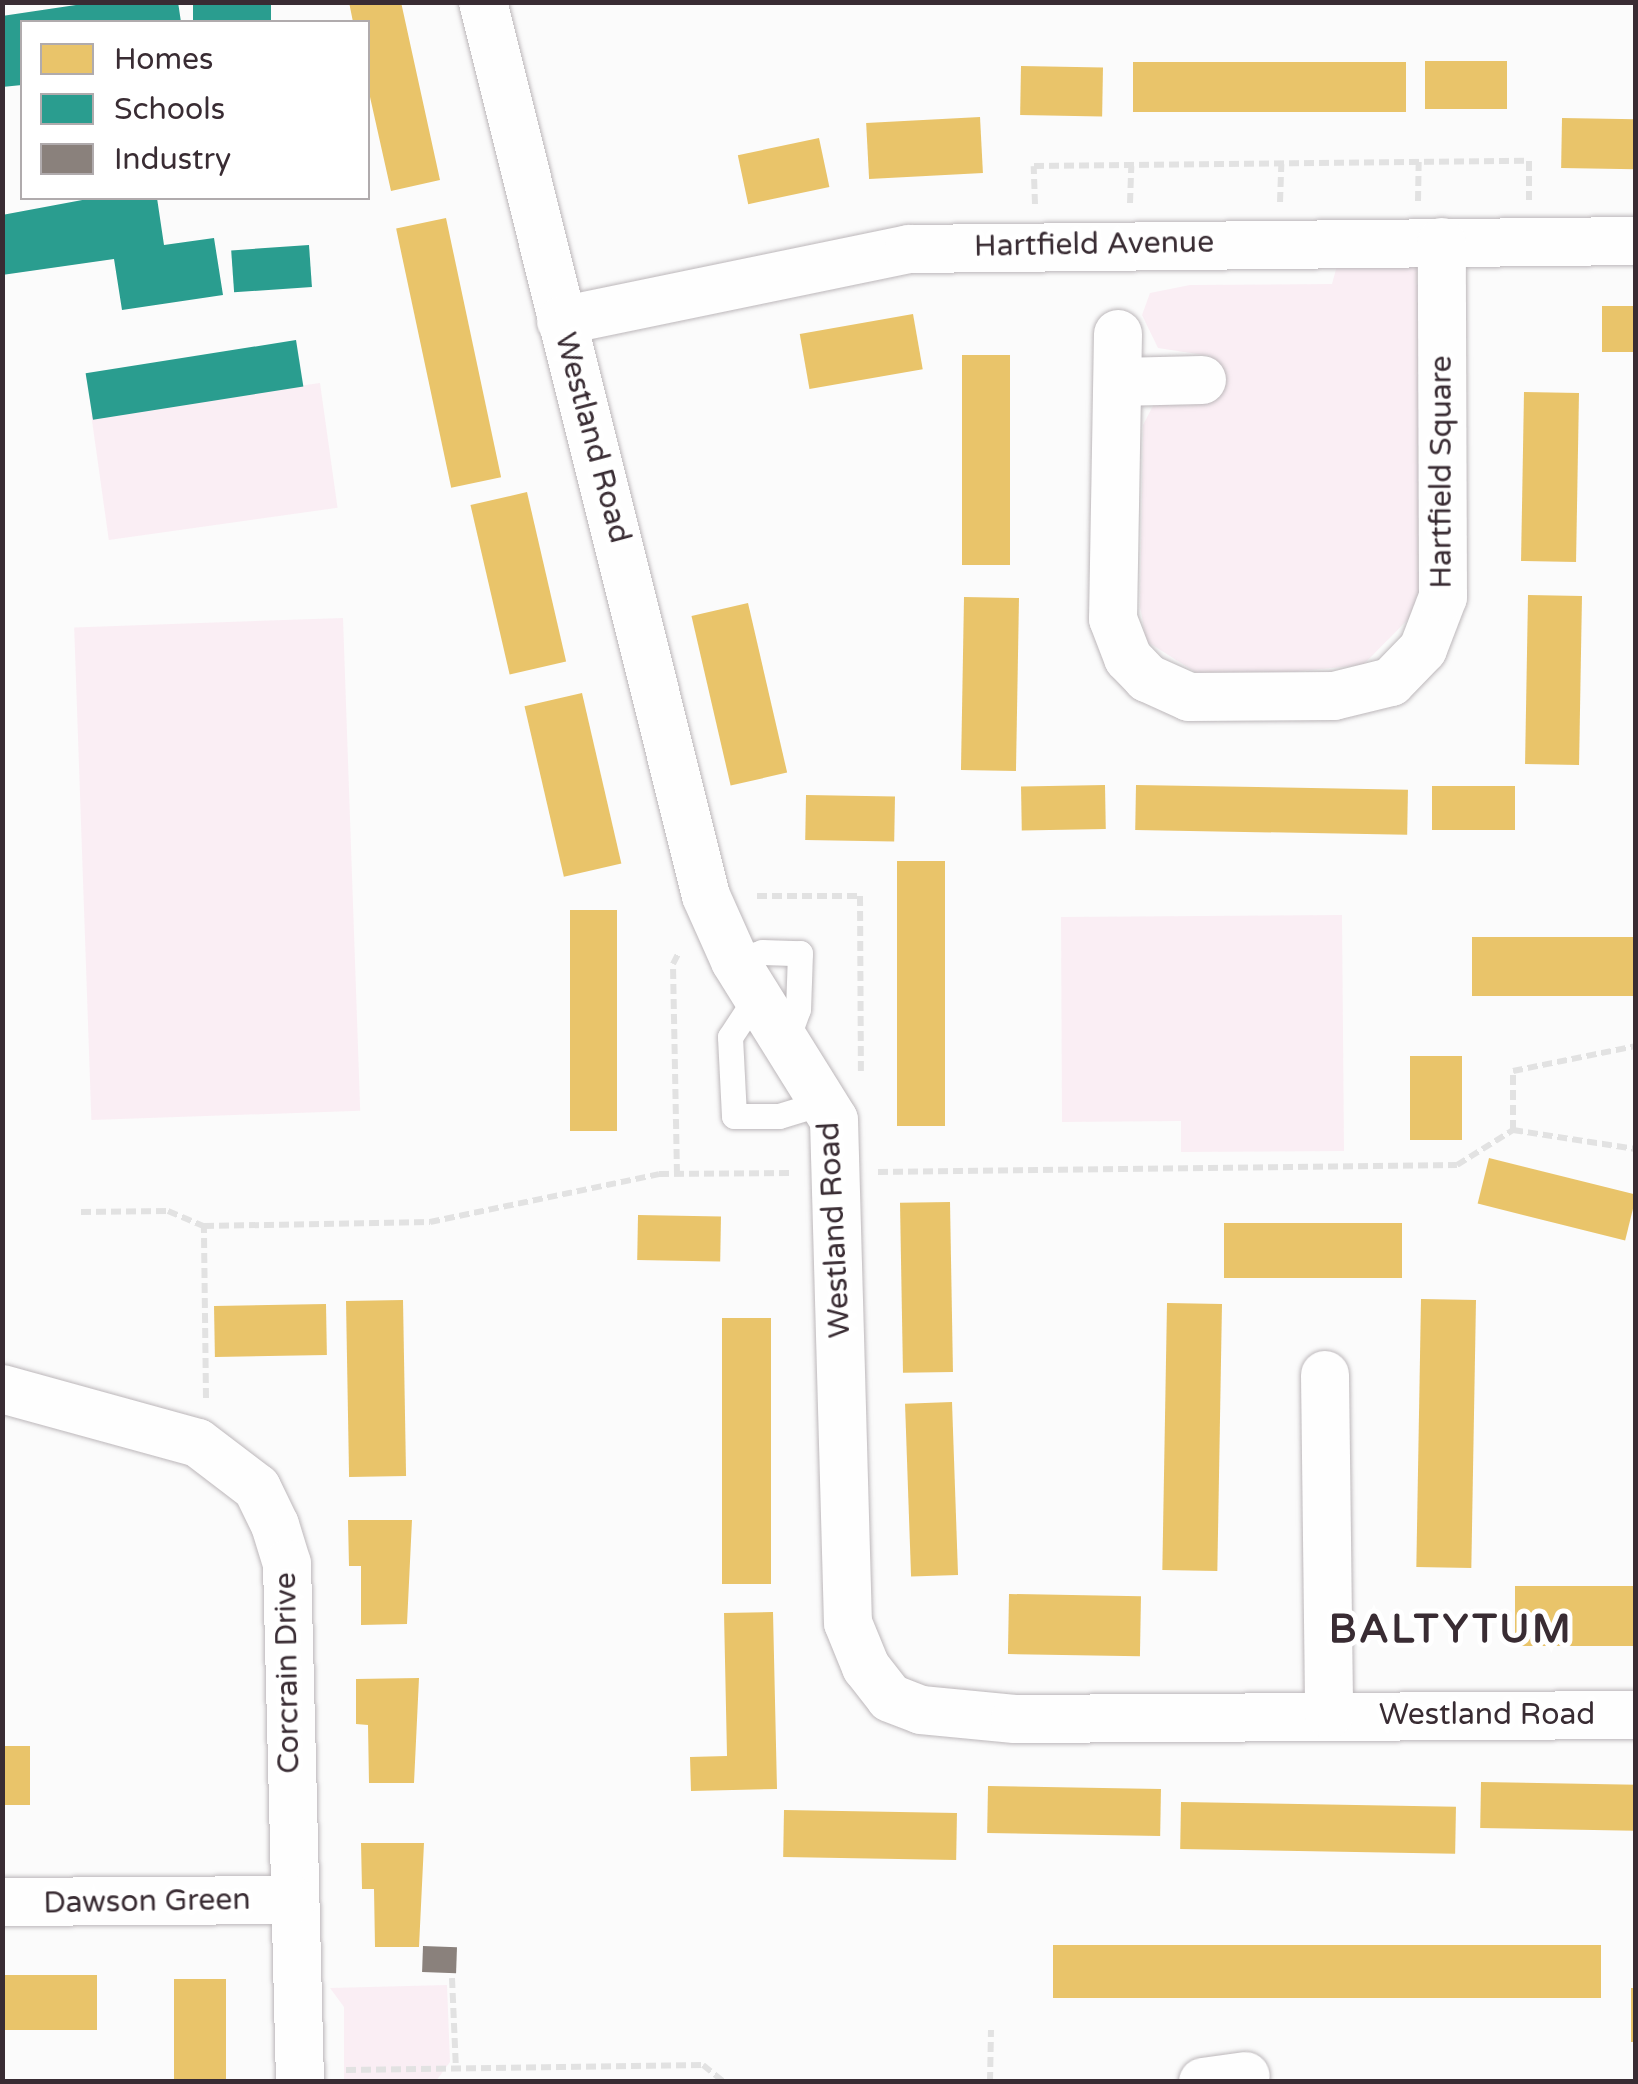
<!DOCTYPE html>
<style>
body{margin:0}
#map{position:relative;width:1638px;height:2084px;overflow:hidden;background:#fbfbfb;font-family:"Varela Round",sans-serif}
div>[style]{position:absolute}
[style*='--x']{left:calc(var(--x)*1px);top:calc(var(--y)*1px);width:calc(var(--w)*1px);rotate:calc(var(--a)*1deg)}
.green>*{inset:0;background:#faeef4;transform-origin:0 0}
.homes>*{inset:0;background:#e9c46a;transform-origin:0 0}
.schools>*{inset:0;background:#2a9d8f;transform-origin:0 0}
.industry>*{inset:0;background:#8a817c;transform-origin:0 0}
.path>*{height:6px;margin-top:-3px;transform-origin:0;background:repeating-linear-gradient(90deg,#e2e2e2 0 10px,transparent 0 15px)}
.roads{filter:drop-shadow(0 0 2px #bcb7ba) drop-shadow(0 0 2px #bcb7ba)}
.lane>*{height:25px;margin:-12.5px;padding:0 12.5px;transform-origin:12.5px;border-radius:12.5px;background:#fefefe}
.street>*{height:48px;margin:-24px;padding:0 24px;transform-origin:24px;border-radius:24px;background:#fefefe}
span{translate:-50% -50%;white-space:nowrap;text-align:center;line-height:1.15;-webkit-text-stroke:10px #fff;paint-order:stroke}
.street-label{font-size:30px;color:#392c33}
.district-label{font-size:40px;color:#392c33;font-weight:700;letter-spacing:2.5px}
.frame{position:absolute;inset:0;border:5px solid #392c33;pointer-events:none}
.legend{position:absolute;left:20px;top:20px;width:350px;height:180px;box-sizing:border-box;background:#fff;border:2px solid #b0abad;margin:0;padding:12px 18px;list-style:none;font-size:30px;color:#392c33}
.legend li{display:flex;align-items:center;gap:20px;height:50px}
.legend b{width:50px;border:2px solid #b0abad}
</style>
<div id="map">
<div class="green">
<i style="clip-path:polygon(1342px 247px,1385px 247px,1435px 276px,1434px 593px,1363px 665px,1208px 680px,1146px 641px,1140px 606px,1143px 425px,1155px 402px,1206px 398px,1210px 356px,1158px 348px,1142px 315px,1150px 293px,1190px 285px,1332px 284px)"></i>
<i style="left:320px;top:383px;width:126px;height:231px;rotate:82deg"></i>
<i style="left:343px;top:618px;width:493px;height:269px;rotate:88deg"></i>
<i style="clip-path:polygon(1342px 915px,1344px 1151px,1181px 1152px,1181px 1121px,1062px 1122px,1061px 917px)"></i>
<i style="clip-path:polygon(447px 1985px,450px 2062px,436px 2081px,344px 2081px,344px 2007px,330px 1988px)"></i>
</div>
<div class="homes">
<i style="clip-path:polygon(349px 2px,401px 2px,440px 180px,391px 191px,368px 88px,368px 22px,353px 22px)"></i>
<i style="left:1425px;top:61px;width:82px;height:48px"></i>
<i style="left:1133px;top:62px;width:273px;height:50px"></i>
<i style="left:1021px;top:66px;width:82px;height:49px;rotate:1deg"></i>
<i style="left:980px;top:117px;width:56px;height:114px;rotate:87deg"></i>
<i style="left:1562px;top:118px;width:74px;height:50px;rotate:1deg"></i>
<i style="left:819px;top:138px;width:50px;height:83px;rotate:78deg"></i>
<i style="left:446px;top:218px;width:265px;height:51px;rotate:78deg"></i>
<i style="left:1602px;top:306px;width:34px;height:46px"></i>
<i style="left:913px;top:314px;width:56px;height:115px;rotate:80deg"></i>
<i style="left:962px;top:355px;width:48px;height:210px"></i>
<i style="left:1524px;top:392px;width:55px;height:169px;rotate:1deg"></i>
<i style="left:527px;top:492px;width:174px;height:58px;rotate:77deg"></i>
<i style="left:1528px;top:595px;width:54px;height:169px;rotate:1deg"></i>
<i style="left:964px;top:597px;width:55px;height:173px;rotate:1deg"></i>
<i style="left:748px;top:603px;width:174px;height:58px;rotate:77deg"></i>
<i style="left:582px;top:693px;width:175px;height:59px;rotate:77deg"></i>
<i style="left:1105px;top:785px;width:44px;height:84px;rotate:89deg"></i>
<i style="left:1136px;top:785px;width:272px;height:45px;rotate:1deg"></i>
<i style="left:1432px;top:786px;width:83px;height:44px"></i>
<i style="left:806px;top:795px;width:89px;height:45px;rotate:1deg"></i>
<i style="left:897px;top:861px;width:48px;height:265px"></i>
<i style="left:570px;top:910px;width:47px;height:221px"></i>
<i style="left:1636px;top:937px;width:59px;height:164px;rotate:90deg"></i>
<i style="left:1410px;top:1056px;width:52px;height:84px"></i>
<i style="left:1489px;top:1158px;width:152px;height:47px;rotate:14deg"></i>
<i style="left:950px;top:1202px;width:170px;height:50px;rotate:89deg"></i>
<i style="left:638px;top:1215px;width:83px;height:45px;rotate:1deg"></i>
<i style="left:1224px;top:1223px;width:178px;height:55px"></i>
<i style="left:1421px;top:1299px;width:55px;height:268px;rotate:1deg"></i>
<i style="left:403px;top:1300px;width:176px;height:57px;rotate:89deg"></i>
<i style="left:1167px;top:1303px;width:55px;height:267px;rotate:1deg"></i>
<i style="left:326px;top:1304px;width:51px;height:112px;rotate:89deg"></i>
<i style="left:722px;top:1318px;width:49px;height:266px"></i>
<i style="left:952px;top:1402px;width:173px;height:47px;rotate:88deg"></i>
<i style="clip-path:polygon(348px 1520px,412px 1520px,407px 1624px,361px 1625px,361px 1566px,349px 1566px)"></i>
<i style="left:1515px;top:1586px;width:121px;height:60px"></i>
<i style="left:1009px;top:1594px;width:132px;height:60px;rotate:1deg"></i>
<i style="clip-path:polygon(773px 1612px,777px 1789px,691px 1791px,690px 1757px,727px 1756px,724px 1613px)"></i>
<i style="clip-path:polygon(419px 1678px,414px 1783px,369px 1783px,368px 1725px,356px 1724px,356px 1679px)"></i>
<i style="left:2px;top:1746px;width:28px;height:59px"></i>
<i style="left:1481px;top:1782px;width:155px;height:46px;rotate:1deg"></i>
<i style="left:988px;top:1786px;width:173px;height:47px;rotate:1deg"></i>
<i style="left:1181px;top:1802px;width:275px;height:47px;rotate:1deg"></i>
<i style="left:784px;top:1810px;width:173px;height:47px;rotate:1deg"></i>
<i style="clip-path:polygon(361px 1843px,424px 1843px,419px 1947px,375px 1947px,374px 1889px,362px 1889px)"></i>
<i style="left:1053px;top:1945px;width:548px;height:53px"></i>
<i style="left:2px;top:1975px;width:95px;height:55px"></i>
<i style="left:174px;top:1979px;width:52px;height:103px"></i>
<i style="left:1631px;top:1988px;width:5px;height:54px"></i>
</div>
<div class="schools">
<i style="clip-path:polygon(96px 2px,178px 2px,181px 22px,22px 22px,22px 85px,2px 87px,2px 16px)"></i>
<i style="left:193px;top:2px;width:78px;height:20px"></i>
<i style="clip-path:polygon(93px 198px,157px 198px,164px 245px,214px 238px,223px 295px,122px 310px,114px 259px,2px 275px,2px 215px)"></i>
<i style="left:309px;top:245px;width:42px;height:78px;rotate:86deg"></i>
<i style="left:296px;top:340px;width:47px;height:213px;rotate:81deg"></i>
</div>
<div class="industry">
<i style="left:423px;top:1946px;width:34px;height:26px;rotate:2deg"></i>
</div>
<div class="path">
<i style="--x:1418;--y:201;--w:39;--a:-89"></i>
<i style="--x:1280;--y:202;--w:38;--a:-88"></i>
<i style="--x:1130;--y:203;--w:37;--a:-88"></i>
<i style="--x:1035;--y:204;--w:38;--a:-92"></i>
<i style="--x:1034;--y:166;--w:495;--a:-0.6"></i>
<i style="--x:1529;--y:161;--w:39;--a:90"></i>
<i style="--x:757;--y:896;--w:103;--a:0"></i>
<i style="--x:860;--y:896;--w:180;--a:89.7"></i>
<i style="--x:1513;--y:1130;--w:59;--a:-90"></i>
<i style="--x:1513;--y:1071;--w:126;--a:-11.5"></i>
<i style="--x:878;--y:1172;--w:579;--a:-0.69"></i>
<i style="--x:1457;--y:1165;--w:66;--a:-32"></i>
<i style="--x:1513;--y:1130;--w:124;--a:8.8"></i>
<i style="--x:677;--y:1174;--w:210;--a:-91.1"></i>
<i style="--x:673;--y:964;--w:13;--a:-63"></i>
<i style="--x:81;--y:1212;--w:87;--a:-0.7"></i>
<i style="--x:168;--y:1211;--w:39;--a:23"></i>
<i style="--x:206;--y:1398;--w:172;--a:-90.7"></i>
<i style="--x:204;--y:1226;--w:226;--a:-1"></i>
<i style="--x:430;--y:1222;--w:234;--a:-11.8"></i>
<i style="--x:659;--y:1174;--w:131;--a:-0.4"></i>
<i style="--x:452;--y:1978;--w:91;--a:87.5"></i>
<i style="--x:346;--y:2070;--w:357;--a:-0.8"></i>
<i style="--x:703;--y:2065;--w:27;--a:39"></i>
<i style="--x:990;--y:2082;--w:52;--a:-88.9"></i>
</div>
<div class="roads">
<div class="lane">
<i style="--x:735;--y:961;--w:28;--a:-18"></i>
<i style="--x:762;--y:952;--w:38;--a:2"></i>
<i style="--x:800;--y:953;--w:56;--a:92"></i>
<i style="--x:798;--y:1009;--w:32;--a:110"></i>
<i style="--x:757;--y:996;--w:49;--a:123.4"></i>
<i style="--x:730;--y:1037;--w:79;--a:87.1"></i>
<i style="--x:734;--y:1116;--w:45;--a:0"></i>
<i style="--x:779;--y:1116;--w:48;--a:-16.9"></i>
</div>
<div class="street">
<i style="--x:483;--y:2;--w:921;--a:75.99"></i>
<i style="--x:706;--y:896;--w:71;--a:66"></i>
<i style="--x:735;--y:961;--w:187;--a:58.1"></i>
<i style="--x:834;--y:1120;--w:503;--a:88.41"></i>
<i style="--x:848;--y:1623;--w:48;--a:67.8"></i>
<i style="--x:866;--y:1667;--w:39;--a:52"></i>
<i style="--x:890;--y:1698;--w:33;--a:21"></i>
<i style="--x:921;--y:1710;--w:94;--a:5.5"></i>
<i style="--x:1015;--y:1719;--w:621;--a:-0.37"></i>
<i style="--x:561;--y:321;--w:355;--a:-11.7"></i>
<i style="--x:909;--y:249;--w:727;--a:-0.63"></i>
<i style="--x:1118;--y:334;--w:285;--a:91"></i>
<i style="--x:1113;--y:619;--w:42;--a:69"></i>
<i style="--x:1128;--y:658;--w:28;--a:46"></i>
<i style="--x:1147;--y:678;--w:46;--a:24.3"></i>
<i style="--x:1189;--y:697;--w:145;--a:-0.4"></i>
<i style="--x:1334;--y:696;--w:59;--a:-13.8"></i>
<i style="--x:1391;--y:682;--w:46;--a:-45.9"></i>
<i style="--x:1423;--y:649;--w:56;--a:-69"></i>
<i style="--x:1443;--y:597;--w:355;--a:-90.2"></i>
<i style="--x:1118;--y:382;--w:84;--a:-1.4"></i>
<i style="--x:1325;--y:1375;--w:339;--a:89.3"></i>
<i style="--x:2;--y:1389;--w:203;--a:15.4"></i>
<i style="--x:198;--y:1443;--w:74;--a:37.3"></i>
<i style="--x:257;--y:1488;--w:41;--a:64.1"></i>
<i style="--x:275;--y:1525;--w:41;--a:72.9"></i>
<i style="--x:287;--y:1564;--w:518;--a:88.56"></i>
<i style="--x:2;--y:1902;--w:290;--a:-0.4"></i>
<i style="--x:1203;--y:2082;--w:43;--a:-7.9"></i>
</div>
</div>
<div class="street-label">
<span style="left:1094px;top:245px;rotate:-1deg">Hartfield Avenue</span>
<span style="left:592px;top:438px;rotate:75deg">Westland Road</span>
<span style="left:1442px;top:472px;rotate:-90deg">Hartfield Square</span>
<span style="left:835px;top:1230px;rotate:-93deg">Westland Road</span>
<span style="left:288px;top:1673px;rotate:-91deg">Corcrain Drive</span>
<span style="left:1487px;top:1715px">Westland Road</span>
<span style="left:147px;top:1902px;rotate:-1deg">Dawson Green</span>
</div>
<div class="district-label">
<span style="left:1451px;top:1629px">BALTYTUM</span>
</div>
<div class="frame"></div>
<ul class="legend">
<li><b style="height:28px;background:#e9c46a"></b>Homes</li>
<li><b style="height:28px;background:#2a9d8f"></b>Schools</li>
<li><b style="height:28px;background:#8a817c"></b>Industry</li>
</ul>
</div>
